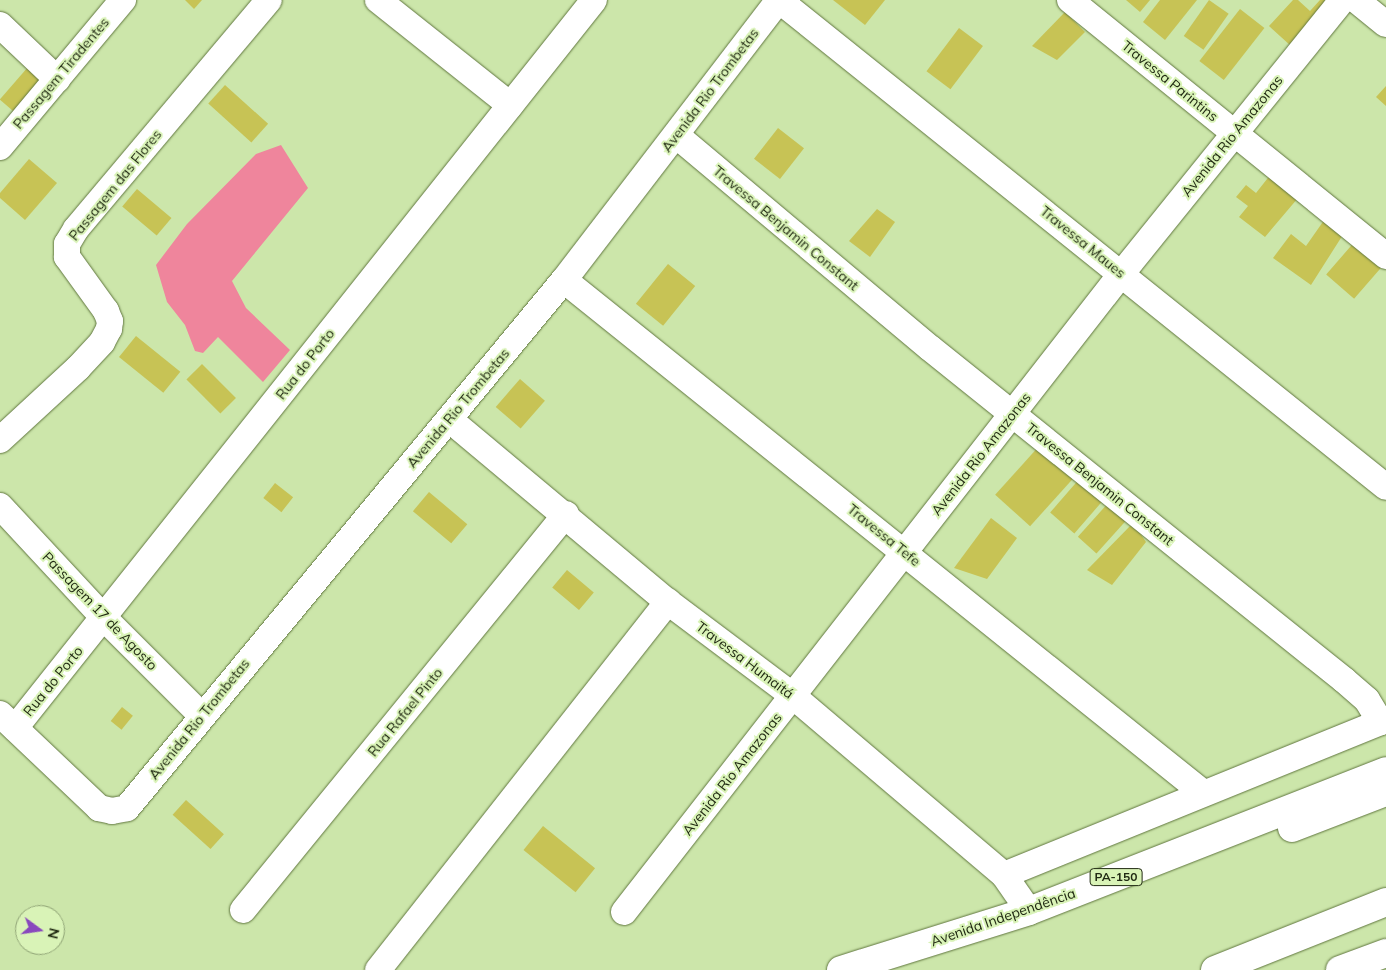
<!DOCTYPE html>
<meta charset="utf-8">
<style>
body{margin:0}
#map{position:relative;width:1386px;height:970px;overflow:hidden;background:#cce6aa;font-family:Mulish,sans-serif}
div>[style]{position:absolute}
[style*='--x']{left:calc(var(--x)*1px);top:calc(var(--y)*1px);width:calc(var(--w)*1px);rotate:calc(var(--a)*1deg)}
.green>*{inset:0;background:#ef859c}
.building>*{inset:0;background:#c7c355;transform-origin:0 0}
.roads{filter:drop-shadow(0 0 1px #60763f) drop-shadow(0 0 1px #60763f)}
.minor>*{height:26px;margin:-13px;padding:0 13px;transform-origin:13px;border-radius:13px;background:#fff}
.tertiary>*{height:28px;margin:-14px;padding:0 14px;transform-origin:14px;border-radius:14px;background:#fff}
.primary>*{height:28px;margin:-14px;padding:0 14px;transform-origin:14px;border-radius:14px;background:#fff}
span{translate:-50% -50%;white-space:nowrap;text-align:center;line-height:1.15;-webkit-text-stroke:4px #d9f3b7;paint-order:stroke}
.shield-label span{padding:1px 4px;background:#d9f3b7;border:1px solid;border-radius:4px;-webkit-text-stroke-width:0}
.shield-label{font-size:12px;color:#212a13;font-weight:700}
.street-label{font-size:14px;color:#212a13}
.north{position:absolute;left:15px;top:905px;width:50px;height:50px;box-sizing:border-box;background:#d9f3b7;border:1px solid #8fa375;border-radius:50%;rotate:104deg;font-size:14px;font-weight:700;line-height:20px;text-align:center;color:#212a13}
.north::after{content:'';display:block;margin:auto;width:18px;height:22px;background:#8948bd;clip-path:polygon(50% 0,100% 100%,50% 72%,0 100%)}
</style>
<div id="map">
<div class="green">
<i style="clip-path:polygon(281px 145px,308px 188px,232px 281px,246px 308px,290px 350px,263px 382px,218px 337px,203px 353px,195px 351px,185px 325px,167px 302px,156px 265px,187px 224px,256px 154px)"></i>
</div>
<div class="building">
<i style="clip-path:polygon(185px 0,202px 0,194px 9px)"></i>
<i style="clip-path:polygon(833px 0,885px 0,865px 25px)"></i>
<i style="clip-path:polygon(1126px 0,1150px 0,1140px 12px)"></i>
<i style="clip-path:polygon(1160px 0,1197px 0,1165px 40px,1143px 22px)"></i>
<i style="left:1209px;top:0;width:24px;height:44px;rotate:35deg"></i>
<i style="clip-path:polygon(1293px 0,1298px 0,1310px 11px,1320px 0,1332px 0,1291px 46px,1269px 26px)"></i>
<i style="left:1240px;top:9px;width:31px;height:66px;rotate:38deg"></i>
<i style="clip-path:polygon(1065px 12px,1085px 32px,1057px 60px,1032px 46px)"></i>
<i style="left:959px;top:28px;width:30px;height:54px;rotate:37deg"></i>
<i style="left:28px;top:67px;width:18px;height:43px;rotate:41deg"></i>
<i style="left:225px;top:85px;width:58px;height:25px;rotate:42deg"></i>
<i style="clip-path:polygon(1386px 86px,1386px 106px,1376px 97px)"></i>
<i style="left:778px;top:128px;width:33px;height:39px;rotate:38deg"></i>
<i style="clip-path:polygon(29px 159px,57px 183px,25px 220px,0 198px,0 193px)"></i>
<i style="clip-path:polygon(1271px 174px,1298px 198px,1265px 237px,1239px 217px,1248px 206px,1236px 197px,1246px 185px,1256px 193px)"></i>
<i style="left:137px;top:189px;width:45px;height:23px;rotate:40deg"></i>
<i style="clip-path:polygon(877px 209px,895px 222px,870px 257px,849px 241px)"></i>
<i style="clip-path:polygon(1327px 216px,1346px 230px,1311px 285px,1273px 258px,1291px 234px,1306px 246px)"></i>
<i style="left:1357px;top:239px;width:37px;height:47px;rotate:41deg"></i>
<i style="left:668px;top:264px;width:35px;height:51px;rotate:39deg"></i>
<i style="left:136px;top:336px;width:57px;height:27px;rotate:39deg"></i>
<i style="left:202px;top:364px;width:48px;height:22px;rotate:45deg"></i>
<i style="left:520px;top:379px;width:33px;height:37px;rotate:41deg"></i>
<i style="left:1040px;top:445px;width:47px;height:67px;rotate:42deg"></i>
<i style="left:1081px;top:477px;width:32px;height:47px;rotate:41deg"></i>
<i style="left:275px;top:483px;width:23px;height:19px;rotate:38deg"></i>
<i style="left:429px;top:492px;width:50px;height:25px;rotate:40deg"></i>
<i style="left:1110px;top:501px;width:25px;height:48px;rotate:42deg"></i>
<i style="clip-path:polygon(991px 518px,1017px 538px,987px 579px,954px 568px)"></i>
<i style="clip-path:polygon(1133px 523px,1146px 542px,1112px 585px,1087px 570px)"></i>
<i style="left:567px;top:570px;width:35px;height:23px;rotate:40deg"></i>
<i style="left:122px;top:707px;width:14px;height:18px;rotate:39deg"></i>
<i style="left:186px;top:800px;width:51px;height:20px;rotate:42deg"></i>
<i style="left:543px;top:826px;width:67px;height:31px;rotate:39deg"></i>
</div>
<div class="roads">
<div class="minor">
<i style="--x:378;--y:0;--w:169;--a:38.5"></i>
<i style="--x:779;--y:0;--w:778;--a:38.74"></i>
<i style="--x:1070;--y:0;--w:407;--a:39"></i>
<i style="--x:1356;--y:0;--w:38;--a:39"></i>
<i style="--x:0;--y:25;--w:79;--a:43.5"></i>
<i style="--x:676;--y:135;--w:331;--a:40"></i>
<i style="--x:930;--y:348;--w:531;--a:38.73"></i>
<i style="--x:1344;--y:680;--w:30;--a:41"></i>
<i style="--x:1367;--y:700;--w:26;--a:59"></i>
<i style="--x:0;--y:147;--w:192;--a:-50.1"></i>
<i style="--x:564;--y:280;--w:818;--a:38.75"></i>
<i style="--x:449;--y:419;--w:285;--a:39.9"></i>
<i style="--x:668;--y:602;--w:156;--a:36.9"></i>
<i style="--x:793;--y:696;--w:277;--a:40.3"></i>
<i style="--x:1004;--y:875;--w:44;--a:55.2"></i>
<i style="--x:0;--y:440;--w:106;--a:-42.7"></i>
<i style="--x:78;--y:368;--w:35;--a:-47"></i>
<i style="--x:102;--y:342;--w:15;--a:-62"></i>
<i style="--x:109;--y:329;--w:8;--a:-83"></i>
<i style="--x:110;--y:321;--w:11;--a:-112"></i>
<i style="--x:106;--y:311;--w:67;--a:-125.8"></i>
<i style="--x:67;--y:257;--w:13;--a:-90"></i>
<i style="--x:67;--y:244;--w:17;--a:-59"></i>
<i style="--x:76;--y:229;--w:299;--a:-49.9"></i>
<i style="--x:0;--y:506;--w:153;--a:47.1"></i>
<i style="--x:104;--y:618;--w:137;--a:45"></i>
<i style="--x:0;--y:714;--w:137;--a:43.5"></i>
<i style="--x:99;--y:808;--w:13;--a:13"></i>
<i style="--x:112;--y:811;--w:15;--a:-11"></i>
<i style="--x:127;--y:808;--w:685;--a:-50.39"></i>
<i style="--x:564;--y:280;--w:353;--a:-52.5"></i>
<i style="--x:15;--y:728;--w:930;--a:-51.5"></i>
<i style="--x:1004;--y:875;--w:412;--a:-22.1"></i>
<i style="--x:243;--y:910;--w:511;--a:-50.8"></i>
<i style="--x:624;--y:912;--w:810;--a:-52.07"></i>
<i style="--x:1122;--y:273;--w:351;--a:-51.1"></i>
<i style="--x:378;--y:970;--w:469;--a:-51.8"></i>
</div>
<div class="tertiary">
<i style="--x:1340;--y:970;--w:49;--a:-20.3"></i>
</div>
<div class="primary">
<i style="--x:1292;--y:828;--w:101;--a:-21"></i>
<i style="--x:841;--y:970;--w:197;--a:-17.4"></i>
<i style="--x:1029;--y:911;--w:383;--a:-21.4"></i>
<i style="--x:1215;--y:970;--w:184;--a:-21.7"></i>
</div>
</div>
<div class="shield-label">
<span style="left:1116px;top:877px">PA-150</span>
</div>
<div class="street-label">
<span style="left:61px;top:73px;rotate:-50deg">Passagem Tiradentes</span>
<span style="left:1170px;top:81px;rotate:39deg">Travessa Parintins</span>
<span style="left:710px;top:90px;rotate:-53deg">Avenida Rio Trombetas</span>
<span style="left:1232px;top:136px;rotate:-51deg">Avenida Rio Amazonas</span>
<span style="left:115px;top:185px;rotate:-51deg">Passagem das Flores</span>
<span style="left:786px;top:228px;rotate:40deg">Travessa Benjamin Constant</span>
<span style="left:1083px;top:242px;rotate:39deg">Travessa Maues</span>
<span style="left:305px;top:364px;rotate:-52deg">Rua do Porto</span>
<span style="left:458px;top:408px;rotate:-50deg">Avenida Rio Trombetas</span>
<span style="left:981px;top:454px;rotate:-52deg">Avenida Rio Amazonas</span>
<span style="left:1100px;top:484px;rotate:39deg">Travessa Benjamin Constant</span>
<span style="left:884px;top:535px;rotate:39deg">Travessa Tefe</span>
<span style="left:100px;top:611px;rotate:46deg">Passagem 17 de Agosto</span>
<span style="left:745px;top:660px;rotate:37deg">Travessa Humaitá</span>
<span style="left:53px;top:681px;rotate:-51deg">Rua do Porto</span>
<span style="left:405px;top:712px;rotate:-51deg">Rua Rafael Pinto</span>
<span style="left:199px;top:719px;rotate:-51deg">Avenida Rio Trombetas</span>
<span style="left:732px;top:774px;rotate:-52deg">Avenida Rio Amazonas</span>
<span style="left:1003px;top:917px;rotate:-19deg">Avenida Independência</span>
</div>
<div class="north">N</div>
</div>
